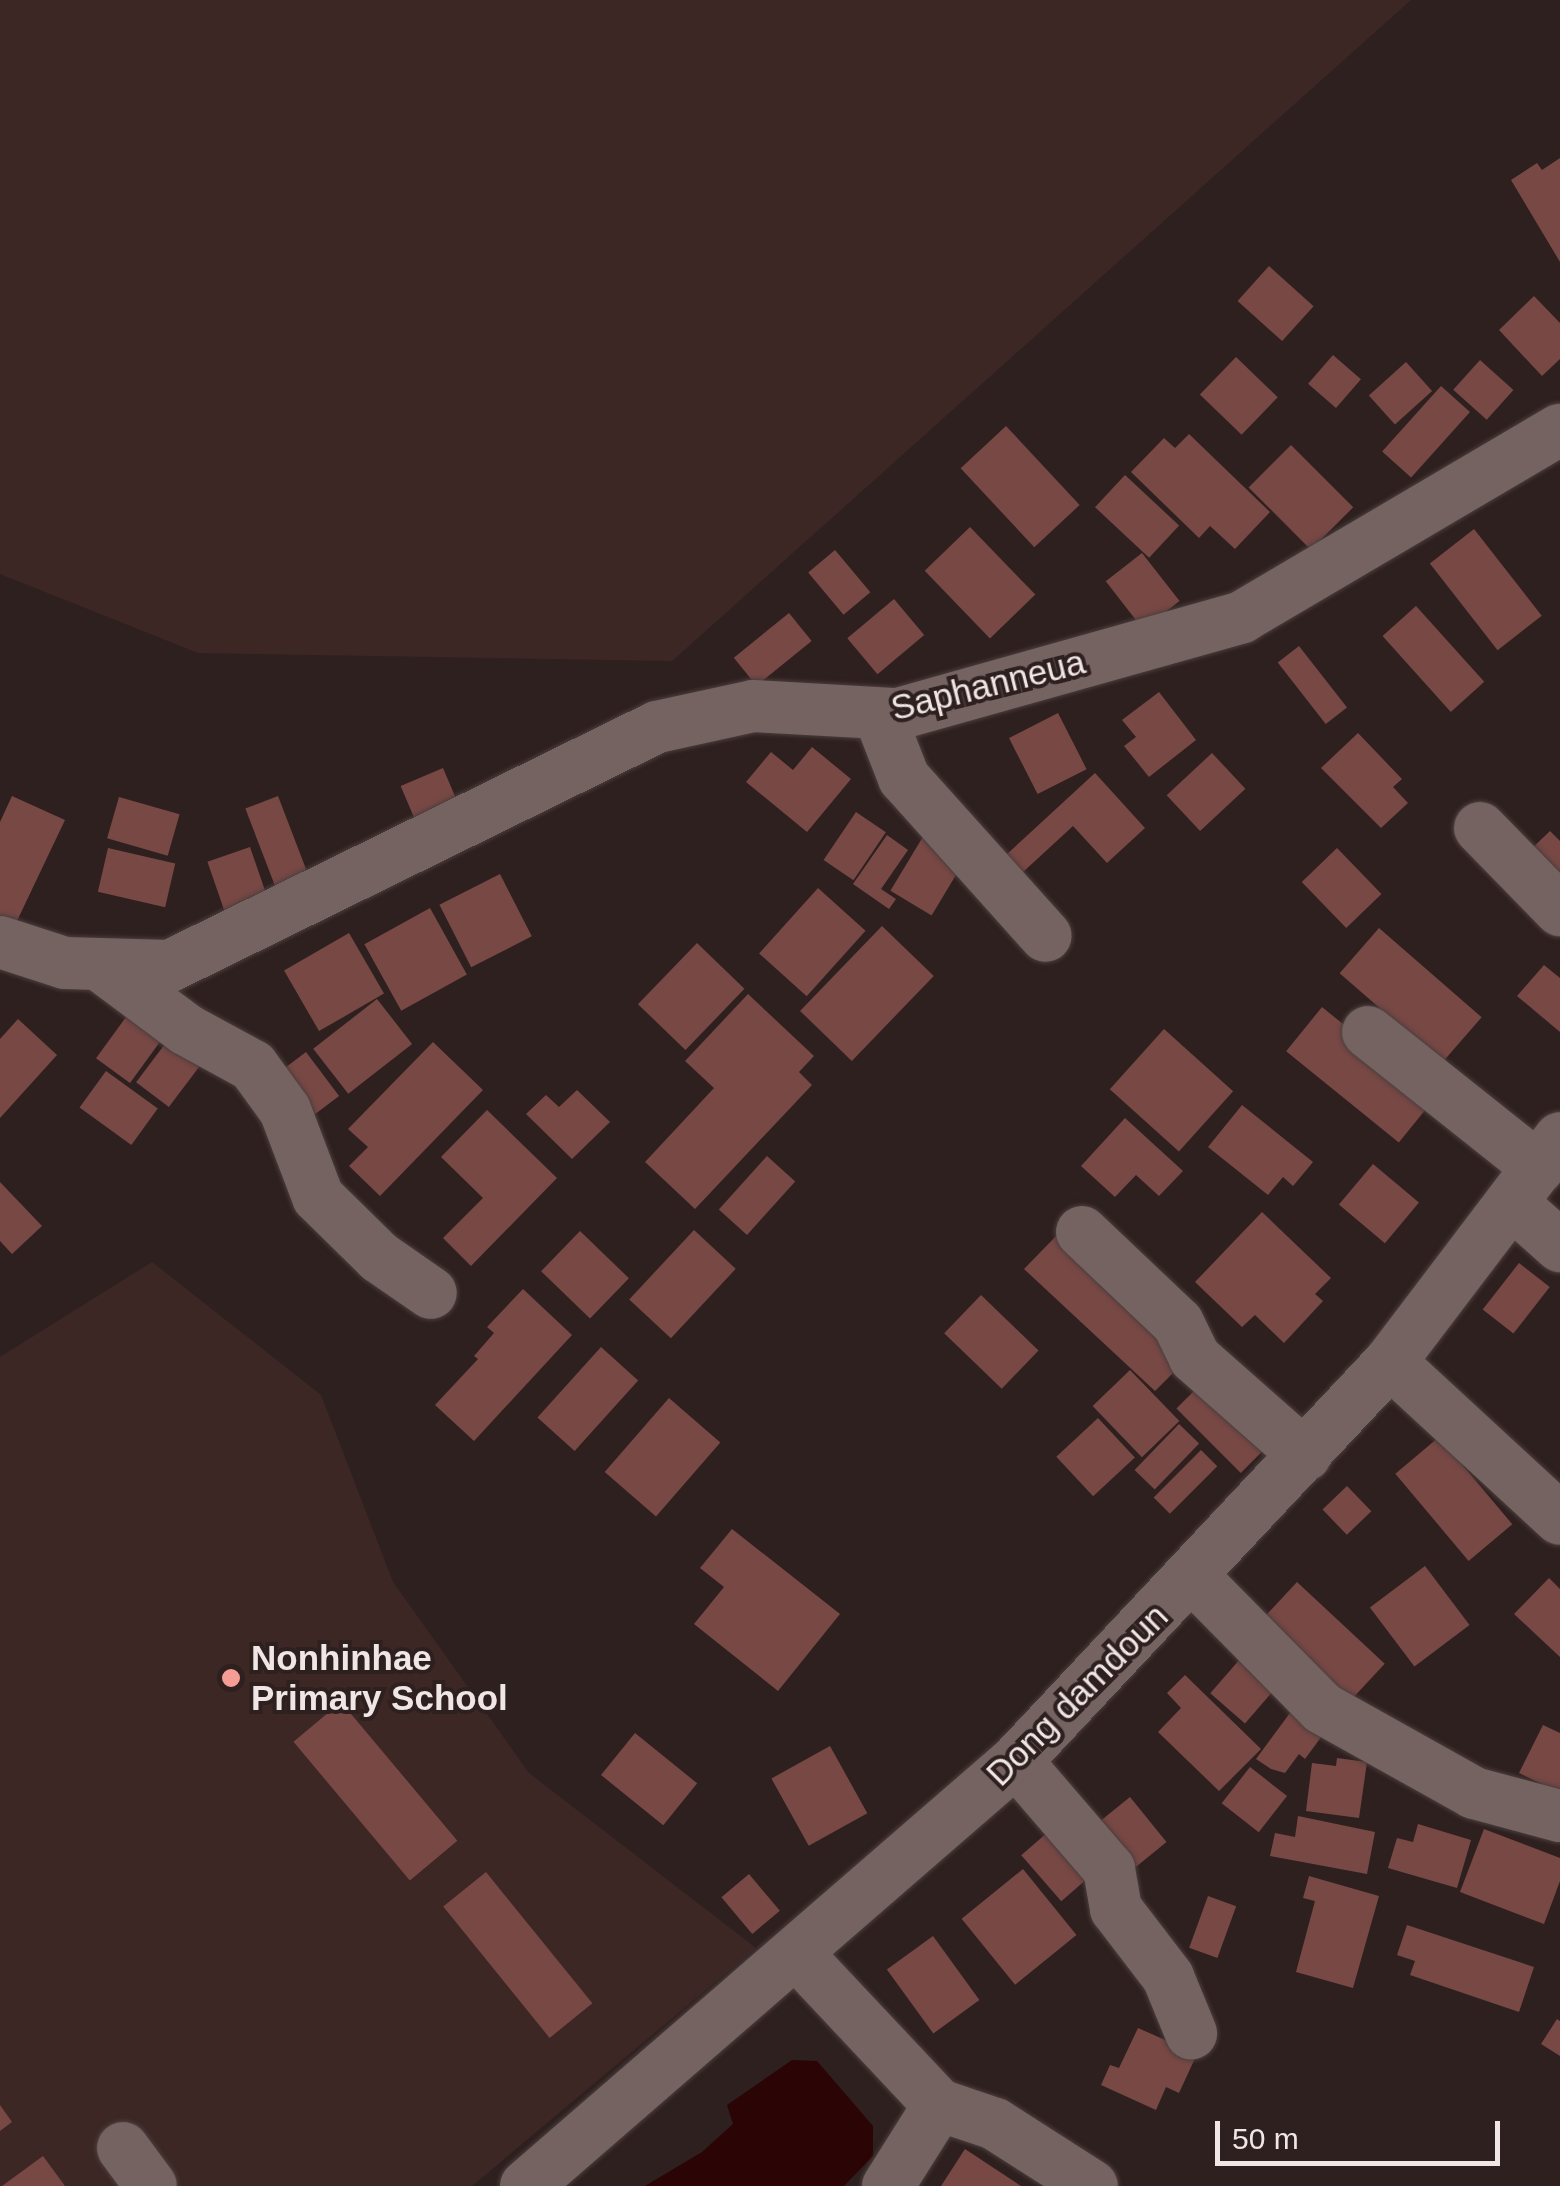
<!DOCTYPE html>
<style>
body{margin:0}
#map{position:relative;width:1560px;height:2186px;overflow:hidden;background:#2e201f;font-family:Arial,sans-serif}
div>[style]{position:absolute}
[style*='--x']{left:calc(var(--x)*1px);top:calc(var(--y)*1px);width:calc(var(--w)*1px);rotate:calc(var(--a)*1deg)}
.built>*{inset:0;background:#3c2725}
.water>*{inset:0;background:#2b0405}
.building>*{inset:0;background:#784845;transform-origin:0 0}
.roads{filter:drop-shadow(0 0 2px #4a3e3d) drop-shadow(0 0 2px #4a3e3d)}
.minor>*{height:52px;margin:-26px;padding:0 26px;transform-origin:26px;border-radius:26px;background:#756362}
.dots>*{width:28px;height:28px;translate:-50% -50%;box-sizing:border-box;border:5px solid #2e201f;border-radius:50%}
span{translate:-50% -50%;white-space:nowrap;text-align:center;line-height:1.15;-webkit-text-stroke:8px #2e201f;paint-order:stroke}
.street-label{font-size:35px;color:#f0e6e5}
.poi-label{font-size:35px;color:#f0e6e5;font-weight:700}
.left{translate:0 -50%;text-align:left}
.scale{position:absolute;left:1215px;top:2121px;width:285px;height:45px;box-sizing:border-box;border:5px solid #f0e6e5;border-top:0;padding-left:12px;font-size:30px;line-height:35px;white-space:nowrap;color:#f0e6e5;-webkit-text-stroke:8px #2e201f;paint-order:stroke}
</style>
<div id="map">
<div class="built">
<i style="clip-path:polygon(0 0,1411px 0,672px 661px,198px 653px,0 574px)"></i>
<i style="clip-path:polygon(152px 1262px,321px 1395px,393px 1582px,529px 1773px,756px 1948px,472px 2186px,0 2186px,0 1357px)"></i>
</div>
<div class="water">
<i style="clip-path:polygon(792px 2060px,817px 2061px,873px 2126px,873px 2156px,844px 2186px,645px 2186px,702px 2152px,733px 2124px,727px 2105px)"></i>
</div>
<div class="building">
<i style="clip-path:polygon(1560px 158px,1560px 262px,1511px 180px,1537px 163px,1542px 170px)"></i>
<i style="left:1269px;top:266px;width:60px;height:47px;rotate:42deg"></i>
<i style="clip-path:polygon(1534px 296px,1560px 323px,1560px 359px,1542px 376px,1499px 330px)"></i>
<i style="left:1333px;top:355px;width:37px;height:38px;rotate:41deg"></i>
<i style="left:1236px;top:357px;width:58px;height:52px;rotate:44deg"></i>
<i style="left:1480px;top:360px;width:45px;height:40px;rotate:42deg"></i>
<i style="left:1406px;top:362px;width:39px;height:50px;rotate:48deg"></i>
<i style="left:1441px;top:386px;width:39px;height:88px;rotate:42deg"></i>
<i style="left:1006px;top:426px;width:108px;height:62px;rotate:47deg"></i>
<i style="clip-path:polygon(1189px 434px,1270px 512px,1235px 549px,1210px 526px,1199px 538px,1131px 472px,1164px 438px,1175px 448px)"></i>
<i style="left:1291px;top:445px;width:88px;height:60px;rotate:45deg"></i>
<i style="left:1125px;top:475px;width:74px;height:44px;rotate:43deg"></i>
<i style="left:970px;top:527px;width:94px;height:63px;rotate:46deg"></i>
<i style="left:1474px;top:529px;width:110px;height:56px;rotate:52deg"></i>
<i style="left:835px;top:550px;width:55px;height:35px;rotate:50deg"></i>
<i style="left:1142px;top:553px;width:61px;height:46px;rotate:52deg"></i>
<i style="left:894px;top:599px;width:47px;height:61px;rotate:50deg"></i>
<i style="left:1416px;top:606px;width:102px;height:45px;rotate:48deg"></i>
<i style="left:789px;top:613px;width:36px;height:71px;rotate:51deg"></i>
<i style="left:1299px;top:646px;width:78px;height:27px;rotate:52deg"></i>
<i style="clip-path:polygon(1159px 692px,1196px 740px,1149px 777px,1124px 746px,1136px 737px,1122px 720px)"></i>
<i style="left:1058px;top:713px;width:63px;height:55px;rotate:63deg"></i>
<i style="clip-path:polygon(1358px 733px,1402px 779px,1393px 787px,1408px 803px,1381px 828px,1321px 768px)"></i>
<i style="clip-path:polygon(812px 747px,851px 779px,807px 832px,746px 782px,771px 752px,793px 770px)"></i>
<i style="left:1212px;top:753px;width:49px;height:62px;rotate:47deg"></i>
<i style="left:443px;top:768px;width:50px;height:46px;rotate:67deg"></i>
<i style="clip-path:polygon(1095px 773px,1145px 828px,1107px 863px,1073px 826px,1022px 873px,1006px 855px)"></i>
<i style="clip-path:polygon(12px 796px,65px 820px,16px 923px,0 916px,0 822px)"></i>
<i style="left:278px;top:796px;width:91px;height:35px;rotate:69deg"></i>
<i style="left:119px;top:797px;width:63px;height:43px;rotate:16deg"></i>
<i style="left:856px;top:812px;width:36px;height:58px;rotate:34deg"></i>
<i style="left:927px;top:830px;width:48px;height:71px;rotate:31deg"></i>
<i style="clip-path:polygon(1550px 831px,1560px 841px,1560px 889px,1526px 854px)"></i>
<i style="clip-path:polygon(887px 835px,908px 850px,881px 889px,896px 899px,889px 909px,853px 884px)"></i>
<i style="left:250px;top:847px;width:54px;height:45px;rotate:71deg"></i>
<i style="left:108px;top:848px;width:69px;height:45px;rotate:13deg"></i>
<i style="left:1337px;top:848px;width:64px;height:49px;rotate:46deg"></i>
<i style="left:500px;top:874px;width:70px;height:68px;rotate:63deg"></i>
<i style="left:818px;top:888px;width:64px;height:88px;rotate:42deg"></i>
<i style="left:430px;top:908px;width:76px;height:75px;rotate:61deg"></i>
<i style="left:882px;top:926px;width:72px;height:118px;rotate:44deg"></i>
<i style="left:1379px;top:928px;width:136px;height:60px;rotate:41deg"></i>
<i style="left:349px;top:933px;width:70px;height:75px;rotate:60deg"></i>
<i style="left:697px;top:943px;width:66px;height:85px;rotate:44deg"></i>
<i style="clip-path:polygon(1544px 965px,1560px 978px,1560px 1032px,1517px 996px)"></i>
<i style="clip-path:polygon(748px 994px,814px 1056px,799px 1072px,812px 1085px,695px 1209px,645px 1162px,714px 1088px,685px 1061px)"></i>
<i style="left:377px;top:999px;width:57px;height:81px;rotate:52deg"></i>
<i style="left:1322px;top:1007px;width:145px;height:57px;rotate:39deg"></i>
<i style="left:126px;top:1017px;width:42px;height:51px;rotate:36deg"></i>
<i style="clip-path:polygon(18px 1019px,57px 1055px,0 1118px,0 1039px)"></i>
<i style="left:1164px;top:1029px;width:93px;height:81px;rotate:42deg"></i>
<i style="left:168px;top:1040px;width:41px;height:53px;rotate:37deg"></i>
<i style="clip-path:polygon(433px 1042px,483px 1090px,380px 1196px,349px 1166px,368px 1147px,348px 1129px)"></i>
<i style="left:306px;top:1052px;width:55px;height:39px;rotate:53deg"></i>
<i style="left:106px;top:1071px;width:64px;height:45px;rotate:36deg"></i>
<i style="clip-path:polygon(577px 1090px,610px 1122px,572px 1159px,526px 1114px,546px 1095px,559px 1107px)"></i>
<i style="clip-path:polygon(1242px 1105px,1313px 1162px,1293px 1186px,1283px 1177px,1268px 1195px,1208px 1147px)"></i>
<i style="clip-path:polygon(487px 1110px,557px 1178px,471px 1266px,443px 1238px,483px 1198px,441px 1157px)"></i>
<i style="clip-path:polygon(1125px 1118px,1183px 1171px,1159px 1196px,1136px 1175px,1115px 1197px,1081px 1166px)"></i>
<i style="left:767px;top:1156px;width:38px;height:72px;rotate:42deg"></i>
<i style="left:1373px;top:1164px;width:60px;height:53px;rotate:40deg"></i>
<i style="clip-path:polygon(0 1182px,42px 1226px,12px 1254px,0 1241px)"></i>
<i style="clip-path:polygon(1262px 1212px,1331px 1278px,1315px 1294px,1323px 1301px,1284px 1343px,1255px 1315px,1242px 1327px,1195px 1282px)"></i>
<i style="left:694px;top:1230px;width:57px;height:95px;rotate:43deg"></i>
<i style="left:580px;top:1231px;width:68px;height:56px;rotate:44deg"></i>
<i style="clip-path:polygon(1061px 1231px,1181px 1343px,1177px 1369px,1155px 1391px,1024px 1269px)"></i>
<i style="left:1519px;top:1263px;width:39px;height:59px;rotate:38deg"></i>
<i style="clip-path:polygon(523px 1289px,572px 1335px,474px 1441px,435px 1405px,478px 1359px,474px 1356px,494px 1333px,487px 1327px)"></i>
<i style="left:981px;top:1295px;width:80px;height:53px;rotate:44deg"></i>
<i style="left:601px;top:1347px;width:50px;height:95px;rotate:42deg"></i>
<i style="left:1130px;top:1370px;width:71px;height:52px;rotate:46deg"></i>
<i style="left:1204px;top:1381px;width:91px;height:39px;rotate:45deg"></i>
<i style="left:669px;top:1398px;width:68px;height:98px;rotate:41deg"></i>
<i style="left:1098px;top:1418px;width:54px;height:57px;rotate:47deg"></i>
<i style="left:1179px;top:1424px;width:28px;height:64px;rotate:44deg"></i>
<i style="left:1439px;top:1437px;width:114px;height:57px;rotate:50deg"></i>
<i style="left:1201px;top:1450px;width:23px;height:67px;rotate:45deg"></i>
<i style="left:1347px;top:1486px;width:35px;height:34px;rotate:46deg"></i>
<i style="clip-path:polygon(732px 1529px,840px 1614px,778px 1691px,694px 1624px,724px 1587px,700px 1568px)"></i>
<i style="left:1425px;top:1566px;width:74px;height:69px;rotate:53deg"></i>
<i style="clip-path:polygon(1549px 1578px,1560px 1589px,1560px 1657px,1514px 1614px)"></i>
<i style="left:1297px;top:1582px;width:120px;height:55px;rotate:43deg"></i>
<i style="left:1247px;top:1651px;width:46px;height:56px;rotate:41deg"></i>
<i style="clip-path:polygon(1185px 1675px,1261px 1749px,1219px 1791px,1158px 1732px,1181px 1708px,1167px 1693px)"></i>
<i style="clip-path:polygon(1301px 1698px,1333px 1721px,1305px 1759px,1299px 1754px,1285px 1773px,1271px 1769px,1256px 1759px)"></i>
<i style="left:341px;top:1702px;width:181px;height:62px;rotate:50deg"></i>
<i style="clip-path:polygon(1543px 1725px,1560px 1733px,1560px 1793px,1519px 1773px)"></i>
<i style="left:635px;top:1733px;width:80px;height:54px;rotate:39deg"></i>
<i style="left:830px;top:1746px;width:77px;height:67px;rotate:61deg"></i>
<i style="clip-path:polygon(1337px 1758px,1367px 1762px,1359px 1818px,1306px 1811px,1312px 1763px,1336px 1766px)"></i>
<i style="left:1250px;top:1767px;width:47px;height:46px;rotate:38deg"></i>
<i style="left:1130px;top:1797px;width:58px;height:45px;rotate:51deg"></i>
<i style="clip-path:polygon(1298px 1816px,1375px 1832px,1367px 1874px,1270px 1856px,1275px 1833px,1295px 1837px)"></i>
<i style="clip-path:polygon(1418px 1824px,1471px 1840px,1457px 1888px,1388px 1868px,1397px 1838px,1413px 1842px)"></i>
<i style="left:1056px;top:1825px;width:61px;height:46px;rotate:49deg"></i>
<i style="clip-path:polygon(1484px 1829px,1560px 1858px,1560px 1881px,1544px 1924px,1460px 1892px)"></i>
<i style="left:1023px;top:1869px;width:85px;height:79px;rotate:51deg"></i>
<i style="left:486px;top:1872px;width:169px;height:55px;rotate:51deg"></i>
<i style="left:749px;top:1874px;width:48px;height:36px;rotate:50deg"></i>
<i style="clip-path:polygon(1309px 1876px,1379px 1896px,1353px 1988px,1296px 1972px,1315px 1901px,1303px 1898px)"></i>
<i style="left:1208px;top:1896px;width:30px;height:55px;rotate:20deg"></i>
<i style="clip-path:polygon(1407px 1925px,1534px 1967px,1519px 2012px,1410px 1975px,1415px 1961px,1397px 1955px)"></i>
<i style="left:933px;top:1936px;width:79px;height:57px;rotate:54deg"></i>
<i style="clip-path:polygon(1557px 2019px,1560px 2021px,1560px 2056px,1541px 2044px)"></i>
<i style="clip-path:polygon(1138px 2028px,1197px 2054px,1179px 2093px,1166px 2087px,1156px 2110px,1101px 2085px,1110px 2065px,1119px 2068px)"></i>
<i style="clip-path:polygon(0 2105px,12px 2122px,0 2131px)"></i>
<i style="clip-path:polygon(965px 2149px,1021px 2186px,941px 2186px)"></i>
<i style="clip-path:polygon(43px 2156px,65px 2186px,2px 2186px)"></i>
</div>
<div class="roads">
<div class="minor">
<i style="--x:879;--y:714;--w:69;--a:68.7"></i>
<i style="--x:904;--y:778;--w:212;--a:48.1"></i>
<i style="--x:1480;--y:828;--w:115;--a:45.7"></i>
<i style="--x:0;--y:942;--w:68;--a:17.9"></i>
<i style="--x:65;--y:963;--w:105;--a:1.6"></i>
<i style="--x:170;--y:966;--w:542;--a:-26.14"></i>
<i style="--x:657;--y:727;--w:98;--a:-12.3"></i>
<i style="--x:753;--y:706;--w:145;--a:3.2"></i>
<i style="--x:898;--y:714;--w:357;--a:-15.7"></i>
<i style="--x:1242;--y:617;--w:369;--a:-30.5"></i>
<i style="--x:101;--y:966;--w:107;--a:36.7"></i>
<i style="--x:187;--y:1030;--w:75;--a:28.6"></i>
<i style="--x:253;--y:1066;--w:54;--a:54"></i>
<i style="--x:285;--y:1110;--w:93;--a:69.2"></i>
<i style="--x:318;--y:1197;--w:86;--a:44.5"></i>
<i style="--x:379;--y:1257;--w:63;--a:34.7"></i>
<i style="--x:1368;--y:1032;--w:218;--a:38.5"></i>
<i style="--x:1514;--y:1205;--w:62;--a:41.7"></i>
<i style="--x:1082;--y:1232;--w:132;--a:43.5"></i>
<i style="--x:1178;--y:1323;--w:39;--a:64"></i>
<i style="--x:1195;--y:1358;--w:147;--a:41.4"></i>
<i style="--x:1390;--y:1362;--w:231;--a:42.7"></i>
<i style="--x:1194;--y:1578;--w:182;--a:45.4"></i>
<i style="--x:1322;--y:1708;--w:174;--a:29.2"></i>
<i style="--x:1474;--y:1793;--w:89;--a:15"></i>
<i style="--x:1016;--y:1761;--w:143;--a:49.3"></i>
<i style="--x:1109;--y:1869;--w:41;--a:80.1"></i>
<i style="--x:1116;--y:1909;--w:86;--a:52.6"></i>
<i style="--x:1168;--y:1977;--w:61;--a:67.7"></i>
<i style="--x:798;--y:1955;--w:206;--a:46.8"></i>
<i style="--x:939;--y:2105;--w:59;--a:18.7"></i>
<i style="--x:995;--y:2124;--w:115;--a:32.6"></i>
<i style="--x:123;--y:2148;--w:47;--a:53.6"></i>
<i style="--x:526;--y:2186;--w:649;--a:-40.94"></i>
<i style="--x:1016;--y:1761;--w:547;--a:-46.85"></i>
<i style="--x:1390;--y:1362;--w:281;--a:-52.8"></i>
<i style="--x:888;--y:2186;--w:96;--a:-57.8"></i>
</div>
</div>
<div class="dots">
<i style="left:231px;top:1678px;background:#f59c95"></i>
</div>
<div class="street-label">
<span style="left:988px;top:685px;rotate:-14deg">Saphanneua</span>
<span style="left:1077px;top:1695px;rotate:-45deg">Dong damdoun</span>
</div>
<div class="poi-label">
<span class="left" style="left:251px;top:1678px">Nonhinhae<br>Primary School</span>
</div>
<div class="scale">50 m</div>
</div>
